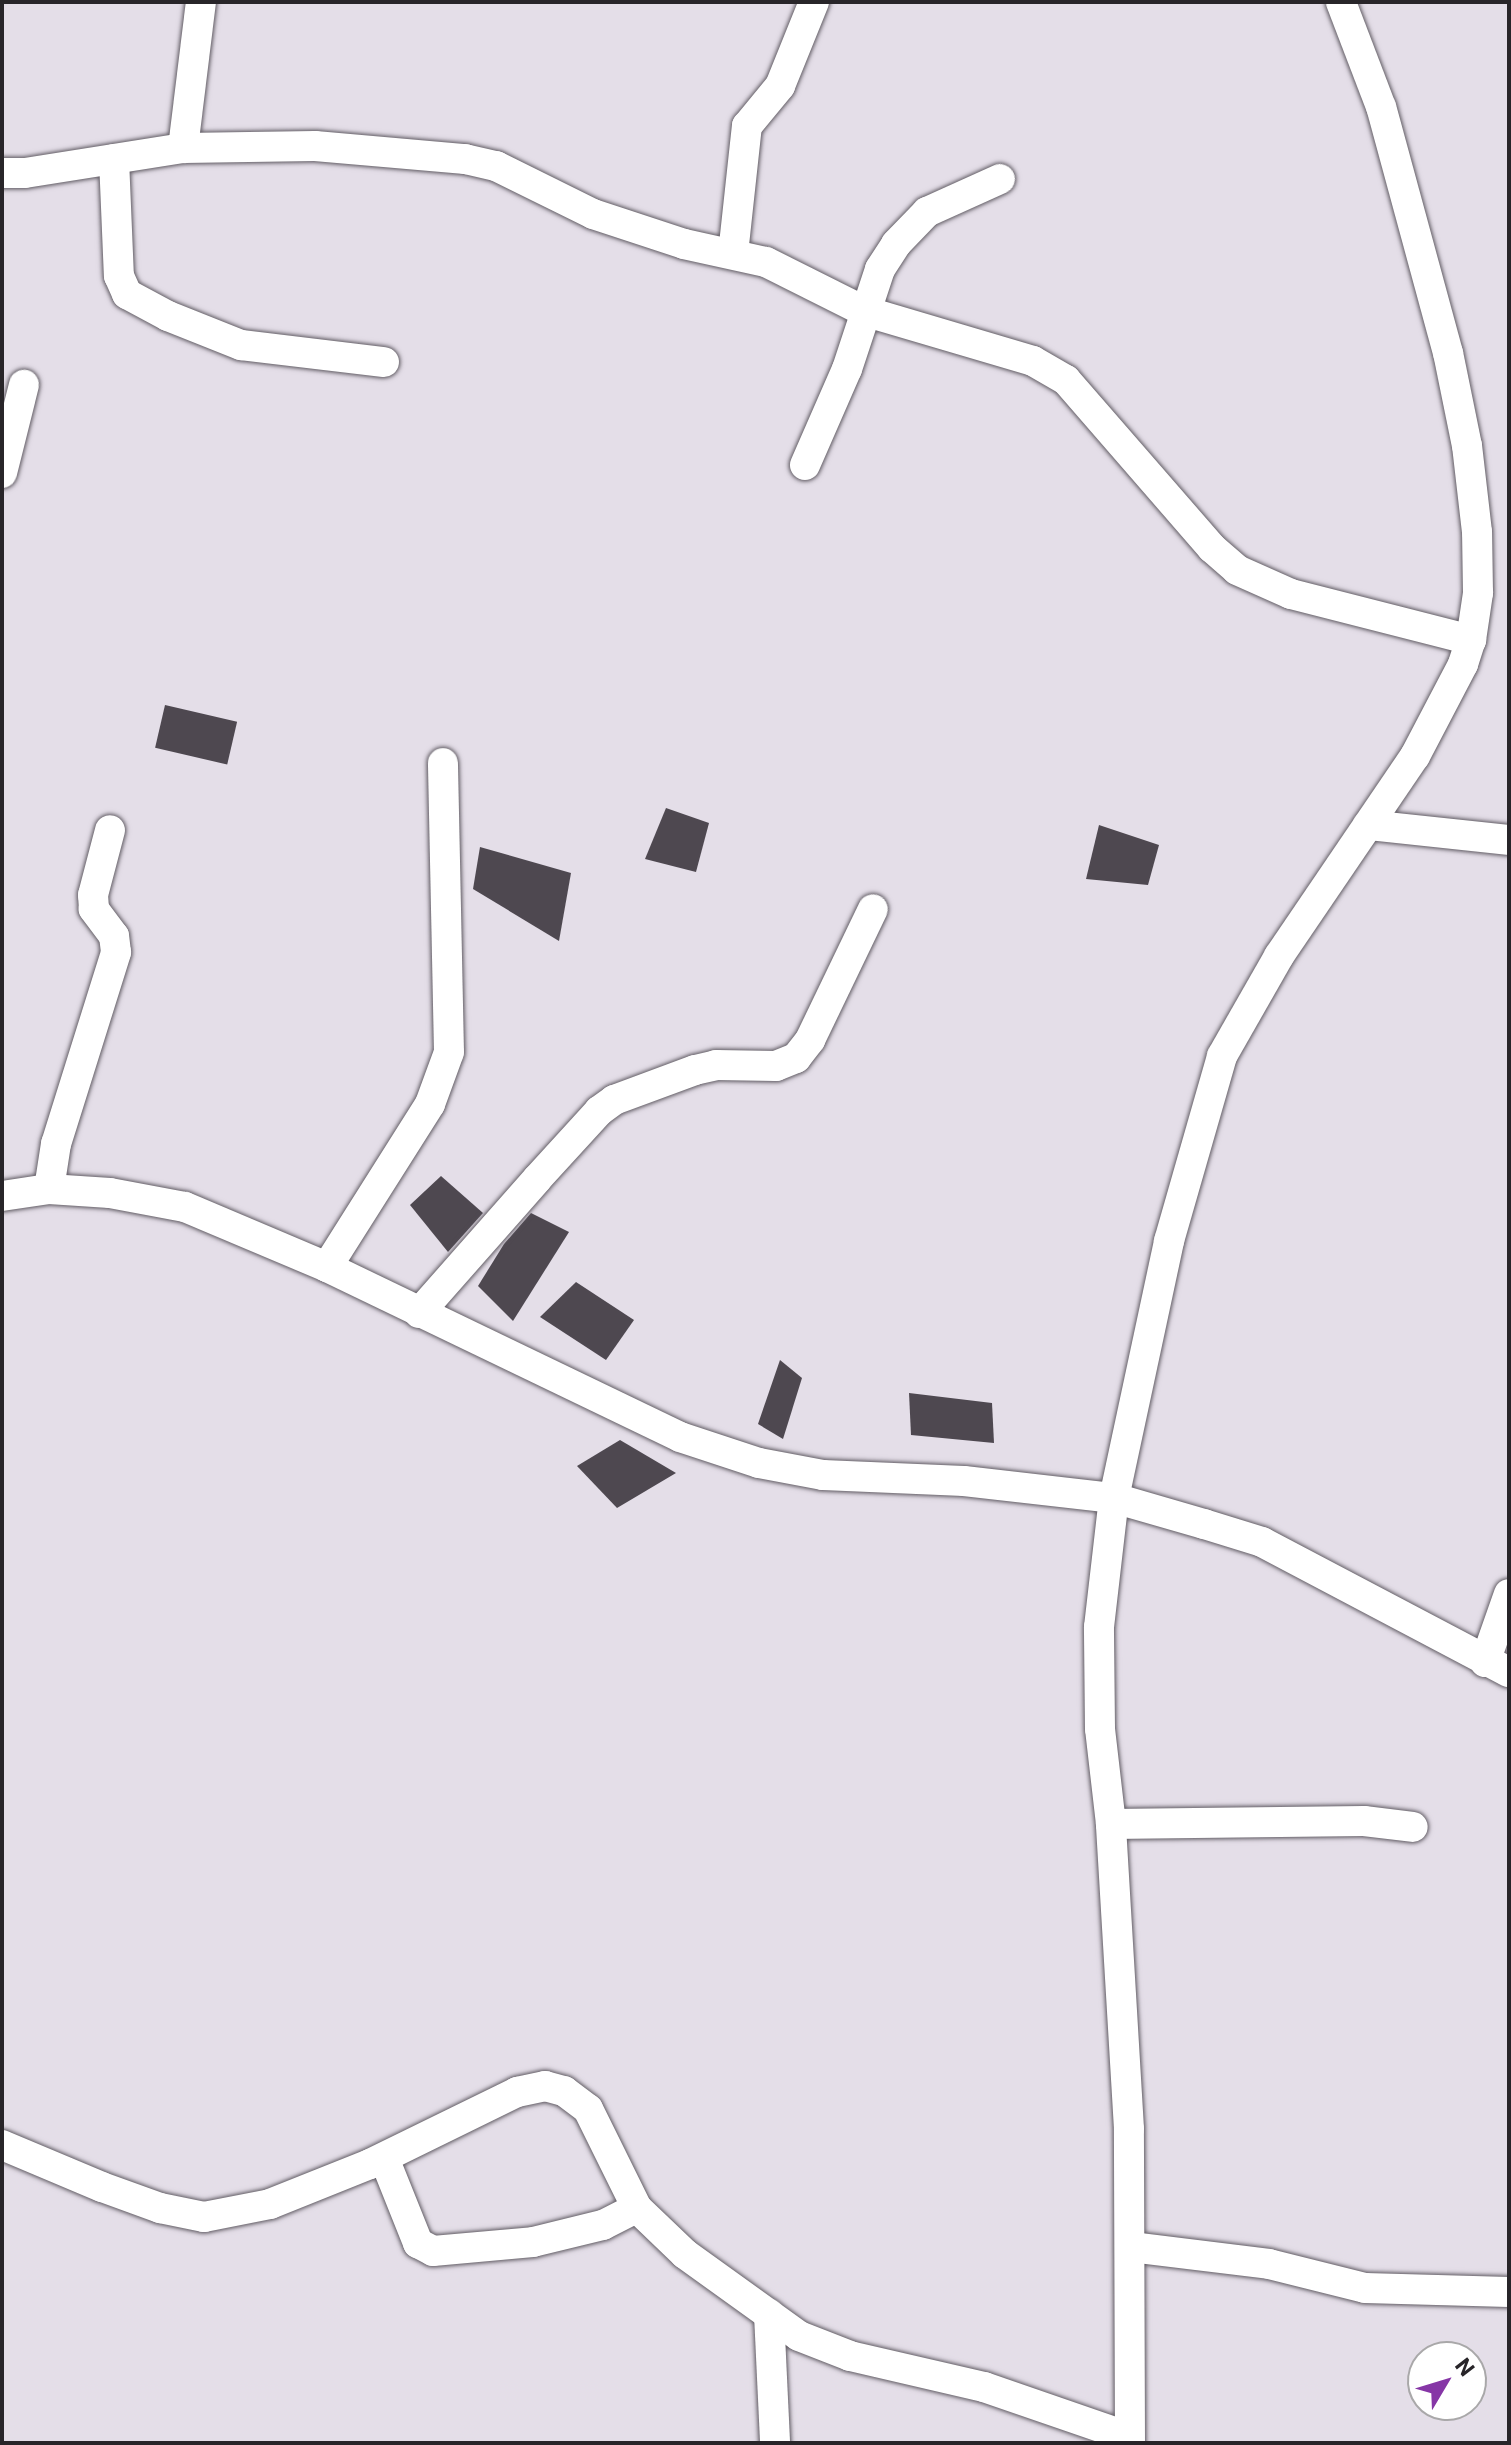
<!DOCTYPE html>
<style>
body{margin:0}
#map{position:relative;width:1511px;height:2445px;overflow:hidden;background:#e4dee8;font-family:Roboto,sans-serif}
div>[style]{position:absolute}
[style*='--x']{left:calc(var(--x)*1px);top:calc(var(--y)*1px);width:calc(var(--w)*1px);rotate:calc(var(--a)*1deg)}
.building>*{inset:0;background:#4e4850;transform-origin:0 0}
.roads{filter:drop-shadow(0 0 2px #625d65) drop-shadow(0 0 2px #625d65)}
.minor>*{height:30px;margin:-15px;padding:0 15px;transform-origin:15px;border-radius:15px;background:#fff}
span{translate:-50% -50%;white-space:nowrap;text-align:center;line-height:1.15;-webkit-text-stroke:8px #fff;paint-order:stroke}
.frame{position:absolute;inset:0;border:4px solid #282529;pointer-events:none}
.north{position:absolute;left:1407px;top:2341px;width:80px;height:80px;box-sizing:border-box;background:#fff;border:2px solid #a9a8a9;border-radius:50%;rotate:52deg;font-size:22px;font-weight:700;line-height:32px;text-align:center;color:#282529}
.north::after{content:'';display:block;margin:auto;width:28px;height:36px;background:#8636a6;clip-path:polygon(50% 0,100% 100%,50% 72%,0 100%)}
</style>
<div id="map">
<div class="building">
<i style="left:165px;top:705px;width:74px;height:44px;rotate:13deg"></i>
<i style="clip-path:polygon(666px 808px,709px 823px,696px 872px,645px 859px)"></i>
<i style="clip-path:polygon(1099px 825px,1159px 845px,1148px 885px,1086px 879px)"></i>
<i style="clip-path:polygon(480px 847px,571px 873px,559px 941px,473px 889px)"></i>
<i style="clip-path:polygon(441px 1176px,483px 1213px,448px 1252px,410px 1205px)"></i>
<i style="clip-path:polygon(531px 1213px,569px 1232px,513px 1321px,478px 1286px,504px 1244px)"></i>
<i style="clip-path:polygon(576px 1282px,634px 1320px,606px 1360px,540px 1317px)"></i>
<i style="clip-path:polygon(780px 1360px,802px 1378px,783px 1439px,758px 1424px)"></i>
<i style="clip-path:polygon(909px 1393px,992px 1403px,994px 1443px,911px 1435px)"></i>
<i style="clip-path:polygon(620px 1440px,676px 1473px,617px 1508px,577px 1466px)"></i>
</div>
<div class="roads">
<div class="minor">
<i style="--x:183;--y:148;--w:147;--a:-83"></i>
<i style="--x:114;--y:159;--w:117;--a:87.6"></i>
<i style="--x:119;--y:276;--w:20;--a:66"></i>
<i style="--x:127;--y:294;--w:47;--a:28.2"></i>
<i style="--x:168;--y:316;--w:79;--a:21.7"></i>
<i style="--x:241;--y:345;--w:144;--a:6.8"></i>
<i style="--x:2;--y:173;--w:23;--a:0"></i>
<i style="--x:25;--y:173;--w:160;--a:-9"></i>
<i style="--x:183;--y:148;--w:132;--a:-0.9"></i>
<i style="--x:315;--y:146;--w:151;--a:5"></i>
<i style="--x:465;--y:159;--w:32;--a:13"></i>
<i style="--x:496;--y:166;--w:108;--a:26.3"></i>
<i style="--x:593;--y:214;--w:96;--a:18.2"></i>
<i style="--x:684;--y:244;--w:84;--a:12.4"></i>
<i style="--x:766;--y:262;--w:110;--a:26.6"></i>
<i style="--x:864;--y:311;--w:176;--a:16.5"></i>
<i style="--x:1033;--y:361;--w:38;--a:30"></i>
<i style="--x:1066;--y:380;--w:223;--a:49"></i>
<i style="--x:1212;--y:548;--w:33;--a:41"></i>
<i style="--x:1237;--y:570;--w:59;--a:24"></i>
<i style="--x:1291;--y:594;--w:186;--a:14.3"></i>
<i style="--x:733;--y:254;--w:129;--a:-83.8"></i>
<i style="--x:747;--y:126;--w:52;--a:-50.5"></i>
<i style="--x:780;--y:86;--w:91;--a:-68"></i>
<i style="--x:805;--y:465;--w:105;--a:-66.4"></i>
<i style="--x:847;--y:369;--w:105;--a:-71.7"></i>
<i style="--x:880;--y:269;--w:30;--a:-57"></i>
<i style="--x:896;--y:244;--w:45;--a:-45.9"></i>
<i style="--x:927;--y:212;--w:80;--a:-24.3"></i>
<i style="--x:2;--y:473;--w:91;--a:-76"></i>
<i style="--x:1368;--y:825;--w:142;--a:6.1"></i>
<i style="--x:49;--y:1189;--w:46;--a:-81.2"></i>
<i style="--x:56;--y:1144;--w:201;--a:-72.6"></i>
<i style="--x:116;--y:952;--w:16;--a:-97"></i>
<i style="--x:114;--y:936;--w:34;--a:-127"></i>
<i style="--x:94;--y:909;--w:14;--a:-94"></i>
<i style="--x:93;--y:895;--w:67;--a:-75.3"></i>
<i style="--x:2;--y:1196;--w:48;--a:-8.5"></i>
<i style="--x:49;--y:1189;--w:61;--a:3.8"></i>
<i style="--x:110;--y:1193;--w:76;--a:10.6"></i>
<i style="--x:185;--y:1207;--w:154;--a:22.9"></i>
<i style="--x:327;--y:1267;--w:392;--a:25.7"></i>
<i style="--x:680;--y:1437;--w:83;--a:18.2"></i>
<i style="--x:759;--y:1463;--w:65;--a:10.6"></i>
<i style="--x:823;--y:1475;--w:141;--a:2.4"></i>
<i style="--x:964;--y:1481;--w:151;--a:6.5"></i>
<i style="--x:1114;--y:1498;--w:94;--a:16.1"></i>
<i style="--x:1204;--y:1524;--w:61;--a:17.2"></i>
<i style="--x:1262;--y:1542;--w:279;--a:27.8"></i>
<i style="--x:327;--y:1267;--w:193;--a:-57.7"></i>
<i style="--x:430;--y:1104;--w:55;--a:-69.9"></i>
<i style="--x:449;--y:1052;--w:289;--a:-91.2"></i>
<i style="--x:419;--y:1313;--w:179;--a:-48.6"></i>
<i style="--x:537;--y:1179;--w:92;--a:-47.6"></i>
<i style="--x:599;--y:1111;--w:19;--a:-36"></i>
<i style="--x:614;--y:1100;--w:86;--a:-20.3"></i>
<i style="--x:695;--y:1070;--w:22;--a:-13"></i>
<i style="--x:716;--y:1065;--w:60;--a:1"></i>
<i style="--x:776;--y:1066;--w:22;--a:-22"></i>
<i style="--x:796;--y:1058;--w:23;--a:-52"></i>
<i style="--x:810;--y:1040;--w:145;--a:-64.3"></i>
<i style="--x:1485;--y:1662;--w:72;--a:-70.6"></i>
<i style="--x:1111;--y:1824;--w:253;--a:-0.7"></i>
<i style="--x:1364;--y:1821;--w:49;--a:7"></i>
<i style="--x:2;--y:2145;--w:108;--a:22.8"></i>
<i style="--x:102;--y:2187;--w:62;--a:19.9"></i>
<i style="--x:160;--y:2208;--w:45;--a:11.6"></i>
<i style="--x:204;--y:2217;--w:67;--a:-11.1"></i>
<i style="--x:270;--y:2204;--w:108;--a:-21.8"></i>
<i style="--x:370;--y:2164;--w:164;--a:-26.1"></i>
<i style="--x:517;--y:2092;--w:29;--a:-12"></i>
<i style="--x:545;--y:2086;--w:20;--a:15"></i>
<i style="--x:564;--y:2091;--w:30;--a:37"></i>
<i style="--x:588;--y:2109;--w:110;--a:63.7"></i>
<i style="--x:637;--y:2208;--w:66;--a:43.8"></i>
<i style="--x:685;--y:2254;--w:140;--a:35.7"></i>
<i style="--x:799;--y:2336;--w:55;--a:21.4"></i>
<i style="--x:850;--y:2356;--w:138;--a:13"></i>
<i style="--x:984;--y:2387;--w:153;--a:19"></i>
<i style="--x:384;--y:2158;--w:92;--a:68.2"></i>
<i style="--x:418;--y:2243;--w:17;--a:28"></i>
<i style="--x:433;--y:2251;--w:100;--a:-5.1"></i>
<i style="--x:533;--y:2242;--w:72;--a:-13.7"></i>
<i style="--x:603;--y:2225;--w:38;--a:-27"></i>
<i style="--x:1131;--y:2247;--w:139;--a:7"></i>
<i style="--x:1269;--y:2264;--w:99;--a:14"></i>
<i style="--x:1365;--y:2288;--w:144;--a:1.6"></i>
<i style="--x:769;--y:2314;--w:129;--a:87.3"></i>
<i style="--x:1130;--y:2443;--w:314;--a:-90.2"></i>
<i style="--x:1129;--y:2129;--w:306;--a:-93.4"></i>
<i style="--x:1111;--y:1824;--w:96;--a:-96.6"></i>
<i style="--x:1100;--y:1729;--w:102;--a:-90.6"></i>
<i style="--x:1099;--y:1627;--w:130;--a:-83.4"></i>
<i style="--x:1114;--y:1498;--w:263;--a:-77.9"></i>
<i style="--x:1169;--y:1241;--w:192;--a:-74"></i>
<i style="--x:1222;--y:1056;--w:115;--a:-60.3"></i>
<i style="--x:1279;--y:956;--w:242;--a:-55.8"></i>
<i style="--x:1415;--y:756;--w:104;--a:-62.4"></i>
<i style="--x:1463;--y:664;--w:25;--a:-72"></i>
<i style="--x:1471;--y:640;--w:48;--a:-81.5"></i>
<i style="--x:1478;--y:593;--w:61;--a:-90.9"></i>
<i style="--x:1477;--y:532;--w:87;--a:-96.6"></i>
<i style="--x:1467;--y:446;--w:95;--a:-101.5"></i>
<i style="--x:1448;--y:353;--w:255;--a:-105.2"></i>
<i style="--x:1381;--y:107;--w:112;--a:-110.9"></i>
</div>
</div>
<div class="frame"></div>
<div class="north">N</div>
</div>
